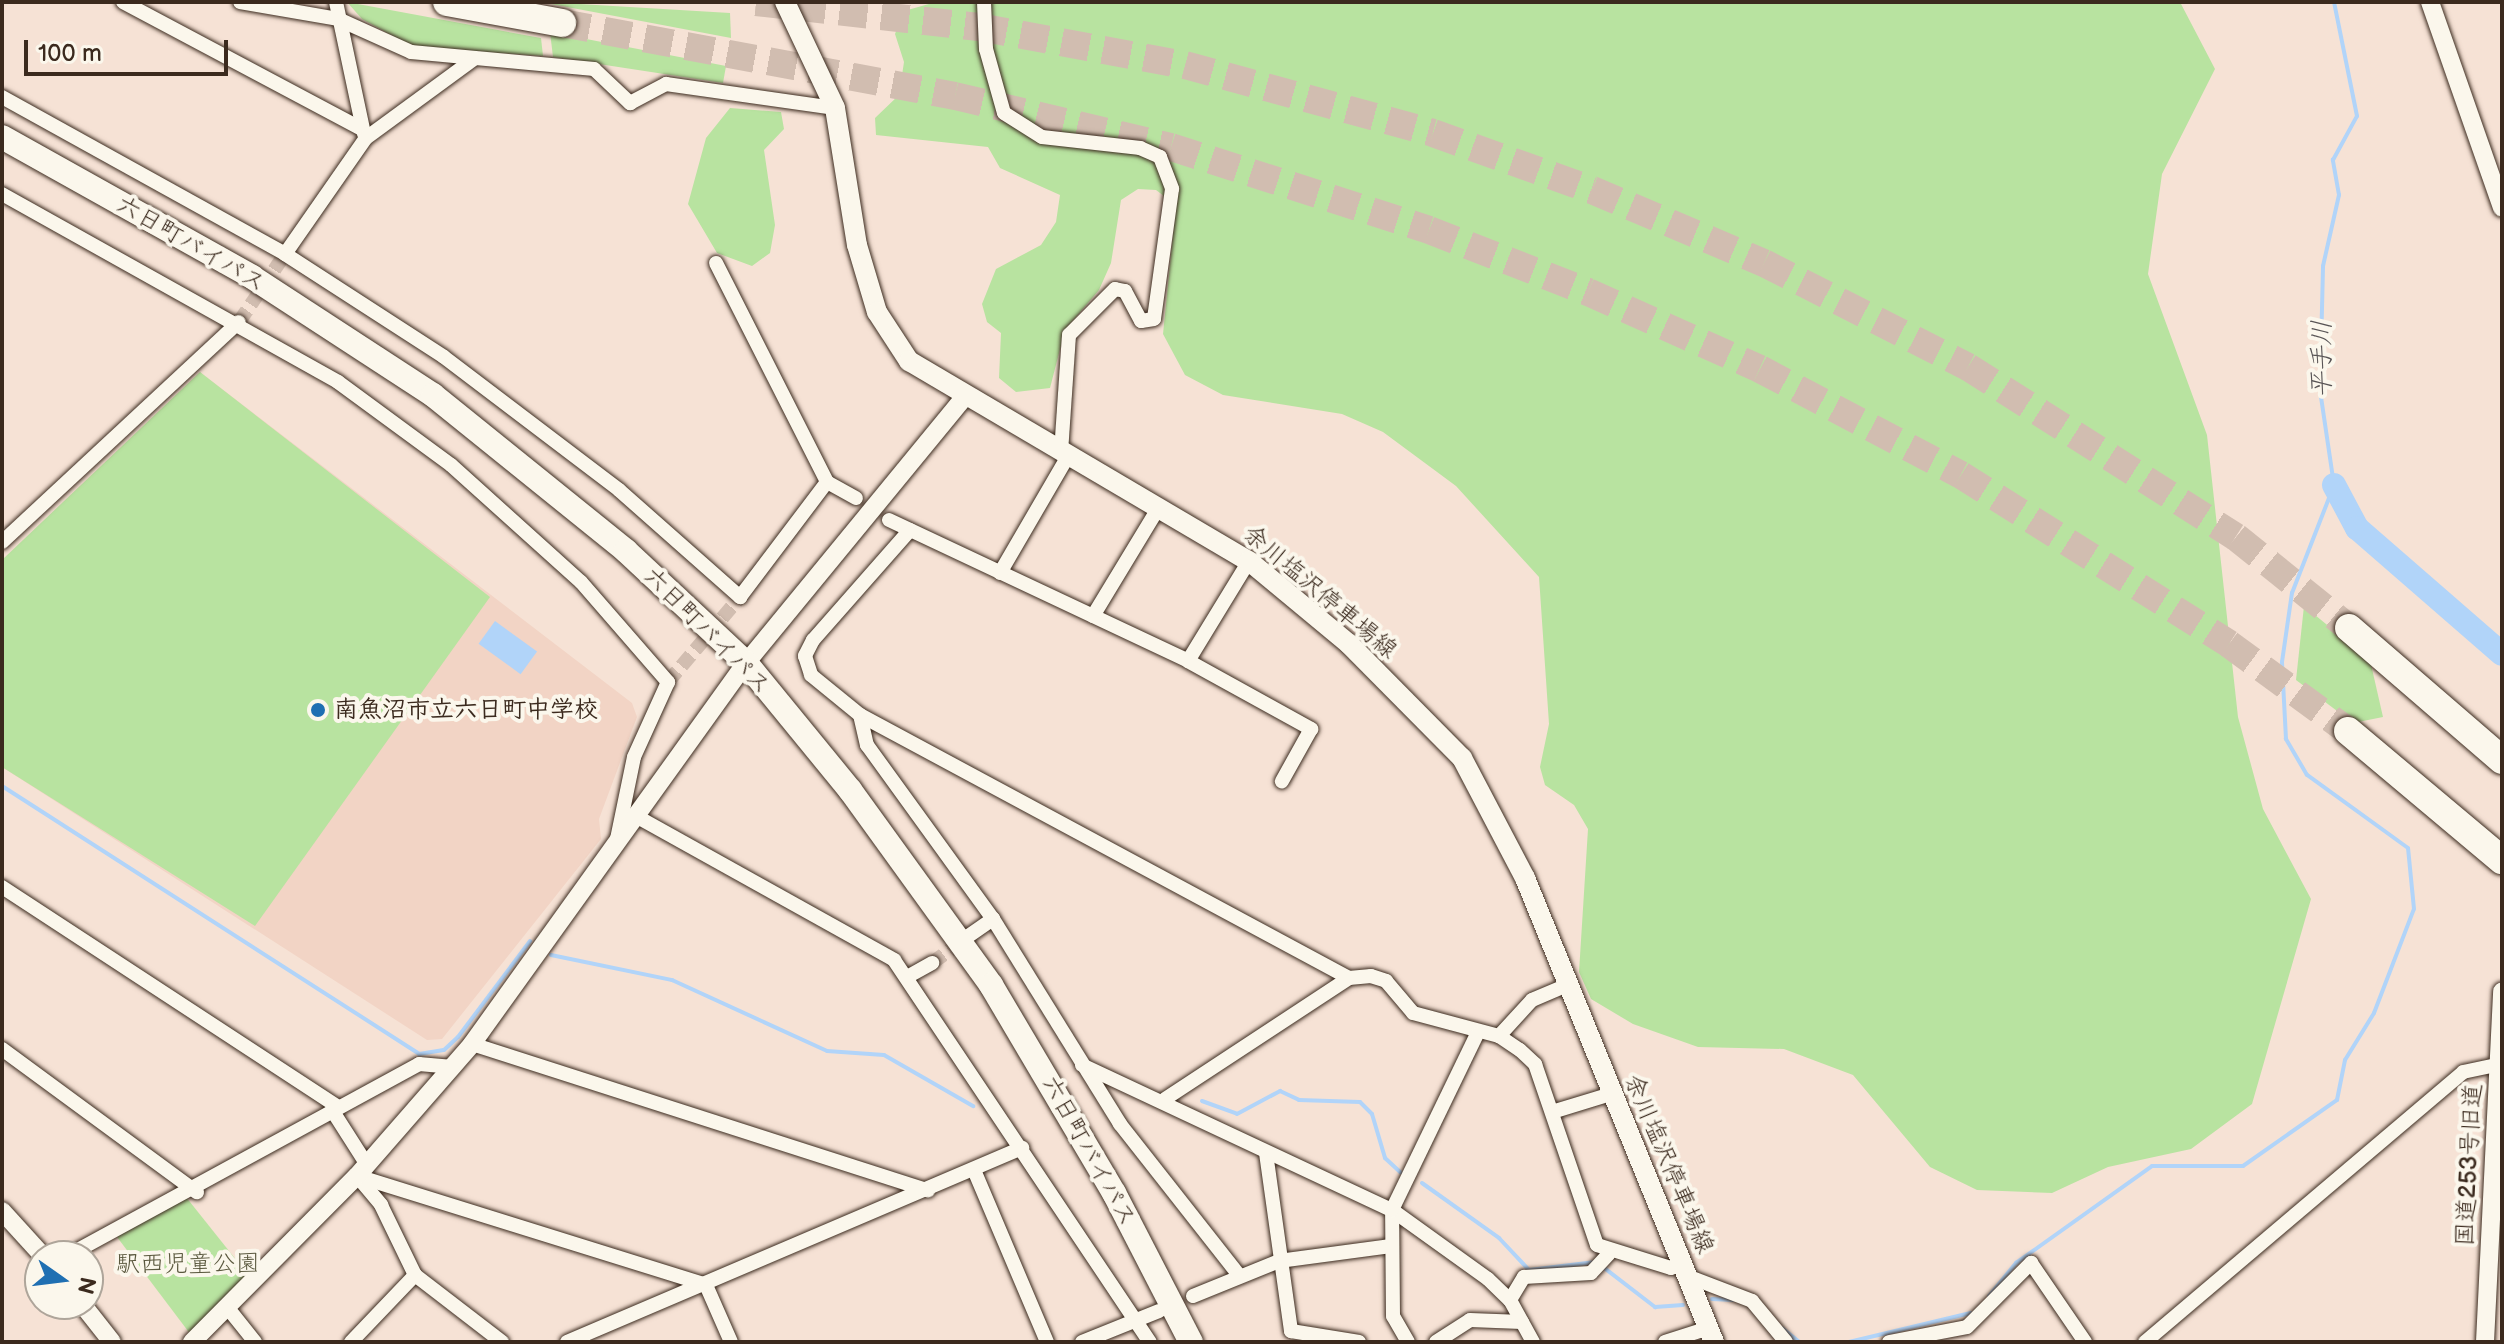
<!DOCTYPE html>
<meta charset="utf-8">
<style>
body{margin:0}
#map{position:relative;width:2504px;height:1344px;overflow:hidden;background:#f6e2d5;font-family:"Balsamiq Sans","Klee One",sans-serif}
div>[style]{position:absolute}
[style*='--x']{left:calc(var(--x)*1px);top:calc(var(--y)*1px);width:calc(var(--w)*1px);rotate:calc(var(--a)*1deg)}
.built>*{inset:0;background:#f2d4c5}
.green>*{inset:0;background:#b8e3a0}
.water>*{inset:0;background:#b1d4f9;transform-origin:0 0}
.stream>*{height:4px;margin:-2px;padding:0 2px;transform-origin:2px;border-radius:2px;background:#b1d4f9}
.river>*{height:24px;margin:-12px;padding:0 12px;transform-origin:12px;border-radius:12px;background:#b1d4f9}
.minor-tunnel>*{height:14px;margin-top:-7px;transform-origin:0;background:repeating-linear-gradient(90deg,#d1bdb0 0 14px,transparent 0 21px)}
.motorway-tunnel>*{height:28px;margin-top:-14px;transform-origin:0;background:repeating-linear-gradient(90deg,#d1bdb0 0 28px,transparent 0 42px)}
.roads{filter:drop-shadow(0 0 2px #3b2a1e) drop-shadow(0 0 2px #3b2a1e)}
.minor>*{height:14px;margin:-7px;padding:0 7px;transform-origin:7px;border-radius:7px;background:#fbf7ec}
.tertiary>*{height:18px;margin:-9px;padding:0 9px;transform-origin:9px;border-radius:9px;background:#fbf7ec}
.secondary>*{height:20px;margin:-10px;padding:0 10px;transform-origin:10px;border-radius:10px;background:#fbf7ec}
.trunk>*{height:24px;margin:-12px;padding:0 12px;transform-origin:12px;border-radius:12px;background:#fbf7ec}
.motorway>*{height:28px;margin:-14px;padding:0 14px;transform-origin:14px;border-radius:14px;background:#fbf7ec}
.dots>*{width:22px;height:22px;translate:-50% -50%;box-sizing:border-box;border:4px solid #fbf7ec;border-radius:50%}
span{translate:-50% -50%;white-space:nowrap;text-align:center;line-height:1.15;-webkit-text-stroke:8px #fbf7ec;paint-order:stroke}
.street-label{font-size:24px;color:#3b2a1e}
.poi-label{font-size:24px;color:#3b2a1e;font-weight:700}
.left{translate:0 -50%;text-align:left}
.park-label{font-size:24px;color:#5a583e}
.water-label{font-size:26px;color:#585455;font-style:italic}
.frame{position:absolute;inset:0;border:4px solid #3b2a1e;pointer-events:none}
.north{position:absolute;left:24px;top:1240px;width:80px;height:80px;box-sizing:border-box;background:#fbf7ec;border:2px solid #aea59a;border-radius:50%;rotate:104deg;font-size:22px;font-weight:700;line-height:32px;text-align:center;color:#3b2a1e}
.north::after{content:'';display:block;margin:auto;width:28px;height:36px;background:#1f6fb2;clip-path:polygon(50% 0,100% 100%,50% 72%,0 100%)}
.scale{position:absolute;left:24px;top:40px;width:204px;height:36px;box-sizing:border-box;border:4px solid #3b2a1e;border-top:0;padding-left:10px;font-size:24px;line-height:28px;white-space:nowrap;color:#3b2a1e;-webkit-text-stroke:6px #fbf7ec;paint-order:stroke}
</style>
<div id="map">
<div class="built">
<i style="clip-path:polygon(200px 372px,632px 703px,637px 717px,599px 819px,601px 839px,442px 1039px,427px 1040px,2px 767px,2px 560px)"></i>
</div>
<div class="green">
<i style="clip-path:polygon(347px 2px,541px 38px,543px 56px,413px 47px,362px 19px)"></i>
<i style="clip-path:polygon(546px 2px,730px 13px,731px 38px,546px 3px)"></i>
<i style="clip-path:polygon(936px 2px,2180px 2px,2215px 69px,2162px 174px,2148px 274px,2207px 435px,2238px 717px,2263px 809px,2311px 899px,2252px 1104px,2191px 1149px,2108px 1167px,2052px 1193px,1977px 1190px,1930px 1167px,1853px 1075px,1784px 1049px,1698px 1047px,1633px 1024px,1591px 999px,1579px 972px,1588px 829px,1574px 805px,1545px 785px,1540px 767px,1549px 724px,1539px 577px,1456px 486px,1383px 432px,1342px 414px,1223px 395px,1185px 375px,1163px 334px,1176px 205px,1156px 190px,1138px 189px,1121px 200px,1111px 263px,1099px 290px,1065px 330px,1050px 388px,1016px 392px,999px 378px,1001px 333px,987px 322px,982px 304px,996px 269px,1041px 245px,1056px 222px,1060px 195px,1000px 168px,988px 147px,876px 135px,875px 118px,899px 95px,904px 62px,895px 34px,904px 11px)"></i>
<i style="clip-path:polygon(550px 32px,726px 66px,723px 83px,553px 57px)"></i>
<i style="clip-path:polygon(730px 108px,781px 112px,784px 129px,764px 150px,775px 225px,770px 253px,752px 266px,717px 253px,688px 204px,706px 138px)"></i>
<i style="clip-path:polygon(200px 372px,490px 597px,255px 926px,2px 767px,2px 560px)"></i>
<i style="clip-path:polygon(2304px 606px,2370px 660px,2383px 717px,2353px 723px,2296px 680px)"></i>
<i style="clip-path:polygon(186px 1197px,253px 1281px,194px 1339px,114px 1233px)"></i>
</div>
<div class="water">
<i style="left:495px;top:621px;width:52px;height:28px;rotate:36deg"></i>
</div>
<div class="stream">
<i style="--x:2;--y:786;--w:496;--a:32.7"></i>
<i style="--x:419;--y:1054;--w:25;--a:-9"></i>
<i style="--x:444;--y:1050;--w:19;--a:-43"></i>
<i style="--x:458;--y:1037;--w:120;--a:-53.1"></i>
<i style="--x:551;--y:955;--w:124;--a:11.7"></i>
<i style="--x:672;--y:980;--w:170;--a:24.6"></i>
<i style="--x:827;--y:1051;--w:57;--a:4"></i>
<i style="--x:884;--y:1055;--w:103;--a:29.8"></i>
<i style="--x:1202;--y:1101;--w:37;--a:20"></i>
<i style="--x:1237;--y:1114;--w:49;--a:-28.1"></i>
<i style="--x:1280;--y:1091;--w:21;--a:25"></i>
<i style="--x:1299;--y:1100;--w:61;--a:1.9"></i>
<i style="--x:1360;--y:1102;--w:17;--a:45"></i>
<i style="--x:1372;--y:1114;--w:46;--a:73.5"></i>
<i style="--x:1385;--y:1158;--w:21;--a:43"></i>
<i style="--x:1422;--y:1183;--w:95;--a:35.5"></i>
<i style="--x:1499;--y:1238;--w:44;--a:46.8"></i>
<i style="--x:1529;--y:1270;--w:67;--a:-6.8"></i>
<i style="--x:1603;--y:1267;--w:66;--a:37.6"></i>
<i style="--x:1655;--y:1307;--w:28;--a:-4"></i>
<i style="--x:1989;--y:1296;--w:43;--a:-50.7"></i>
<i style="--x:2016;--y:1263;--w:167;--a:-35.5"></i>
<i style="--x:2152;--y:1166;--w:91;--a:0"></i>
<i style="--x:2243;--y:1166;--w:115;--a:-35.1"></i>
<i style="--x:2337;--y:1100;--w:41;--a:-78.7"></i>
<i style="--x:2345;--y:1060;--w:55;--a:-58.3"></i>
<i style="--x:2374;--y:1013;--w:111;--a:-69"></i>
<i style="--x:2414;--y:909;--w:61;--a:-95.6"></i>
<i style="--x:2408;--y:848;--w:125;--a:-144.1"></i>
<i style="--x:2307;--y:775;--w:42;--a:-120.3"></i>
<i style="--x:2286;--y:739;--w:77;--a:-93"></i>
<i style="--x:2282;--y:662;--w:70;--a:-81.8"></i>
<i style="--x:2292;--y:593;--w:116;--a:-68.7"></i>
<i style="--x:2334;--y:485;--w:96;--a:-98.4"></i>
<i style="--x:2320;--y:390;--w:124;--a:-88.6"></i>
<i style="--x:2323;--y:266;--w:73;--a:-77.3"></i>
<i style="--x:2339;--y:195;--w:36;--a:-100"></i>
<i style="--x:2333;--y:160;--w:50;--a:-61.4"></i>
<i style="--x:2357;--y:116;--w:116;--a:-101.4"></i>
<i style="--x:1712;--y:1299;--w:21;--a:3"></i>
<i style="--x:1782;--y:1328;--w:22;--a:39"></i>
<i style="--x:1849;--y:1342;--w:125;--a:-13.4"></i>
</div>
<div class="river">
<i style="--x:2334;--y:485;--w:49;--a:61.9"></i>
<i style="--x:2357;--y:528;--w:192;--a:41"></i>
</div>
<div class="minor-tunnel">
<i style="--x:239;--y:322;--w:82;--a:-55.9"></i>
<i style="--x:668;--y:682;--w:111;--a:-49.7"></i>
<i style="--x:932;--y:963;--w:39;--a:-36"></i>
</div>
<div class="motorway-tunnel">
<i style="--x:756;--y:2;--w:224;--a:6.4"></i>
<i style="--x:979;--y:27;--w:209;--a:10.5"></i>
<i style="--x:1185;--y:65;--w:257;--a:15.3"></i>
<i style="--x:1433;--y:133;--w:169;--a:19.7"></i>
<i style="--x:1592;--y:190;--w:187;--a:23"></i>
<i style="--x:1764;--y:263;--w:229;--a:27"></i>
<i style="--x:1968;--y:367;--w:317;--a:32.4"></i>
<i style="--x:2236;--y:537;--w:145;--a:38.8"></i>
<i style="--x:562;--y:23;--w:400;--a:10.5"></i>
<i style="--x:955;--y:96;--w:222;--a:13.3"></i>
<i style="--x:1171;--y:147;--w:271;--a:17.8"></i>
<i style="--x:1429;--y:230;--w:171;--a:21.3"></i>
<i style="--x:1588;--y:292;--w:188;--a:24.1"></i>
<i style="--x:1760;--y:369;--w:227;--a:27.8"></i>
<i style="--x:1961;--y:475;--w:317;--a:32.2"></i>
<i style="--x:2229;--y:644;--w:147;--a:36.2"></i>
</div>
<div class="roads">
<div class="minor">
<i style="--x:123;--y:2;--w:271;--a:28"></i>
<i style="--x:240;--y:2;--w:99;--a:9.8"></i>
<i style="--x:338;--y:19;--w:80;--a:24.3"></i>
<i style="--x:411;--y:52;--w:184;--a:5.3"></i>
<i style="--x:594;--y:69;--w:50;--a:43.4"></i>
<i style="--x:630;--y:103;--w:41;--a:-27.8"></i>
<i style="--x:666;--y:84;--w:171;--a:8.1"></i>
<i style="--x:336;--y:2;--w:135;--a:78"></i>
<i style="--x:984;--y:2;--w:47;--a:87.6"></i>
<i style="--x:986;--y:49;--w:66;--a:74.3"></i>
<i style="--x:1004;--y:113;--w:45;--a:32.3"></i>
<i style="--x:1042;--y:137;--w:99;--a:6.4"></i>
<i style="--x:1140;--y:148;--w:22;--a:24"></i>
<i style="--x:1160;--y:157;--w:34;--a:69"></i>
<i style="--x:1172;--y:189;--w:131;--a:97.9"></i>
<i style="--x:1154;--y:319;--w:13;--a:171"></i>
<i style="--x:1141;--y:321;--w:34;--a:-118"></i>
<i style="--x:1125;--y:291;--w:10;--a:-169"></i>
<i style="--x:1115;--y:289;--w:65;--a:135"></i>
<i style="--x:1069;--y:335;--w:117;--a:93.9"></i>
<i style="--x:2;--y:97;--w:324;--a:29"></i>
<i style="--x:285;--y:254;--w:189;--a:32.9"></i>
<i style="--x:444;--y:357;--w:220;--a:37.2"></i>
<i style="--x:619;--y:490;--w:162;--a:41.5"></i>
<i style="--x:740;--y:597;--w:144;--a:-52.9"></i>
<i style="--x:2;--y:194;--w:385;--a:29.2"></i>
<i style="--x:338;--y:382;--w:140;--a:36.3"></i>
<i style="--x:451;--y:465;--w:175;--a:42"></i>
<i style="--x:581;--y:582;--w:133;--a:49"></i>
<i style="--x:668;--y:682;--w:82;--a:114.4"></i>
<i style="--x:634;--y:757;--w:84;--a:101.7"></i>
<i style="--x:285;--y:254;--w:141;--a:-55.1"></i>
<i style="--x:366;--y:138;--w:134;--a:-36.2"></i>
<i style="--x:716;--y:263;--w:246;--a:63.1"></i>
<i style="--x:827;--y:482;--w:33;--a:29"></i>
<i style="--x:889;--y:520;--w:331;--a:25.2"></i>
<i style="--x:1188;--y:661;--w:117;--a:-58.6"></i>
<i style="--x:910;--y:530;--w:147;--a:131.4"></i>
<i style="--x:813;--y:640;--w:18;--a:117"></i>
<i style="--x:805;--y:656;--w:20;--a:72"></i>
<i style="--x:811;--y:675;--w:63;--a:39.2"></i>
<i style="--x:860;--y:715;--w:555;--a:28.27"></i>
<i style="--x:2;--y:542;--w:323;--a:-42.9"></i>
<i style="--x:1000;--y:573;--w:135;--a:-59.8"></i>
<i style="--x:1093;--y:616;--w:127;--a:-58.8"></i>
<i style="--x:1188;--y:661;--w:141;--a:28.9"></i>
<i style="--x:1311;--y:729;--w:60;--a:119.1"></i>
<i style="--x:860;--y:715;--w:31;--a:77"></i>
<i style="--x:867;--y:745;--w:215;--a:54.1"></i>
<i style="--x:993;--y:919;--w:241;--a:58.2"></i>
<i style="--x:1120;--y:1124;--w:191;--a:51.8"></i>
<i style="--x:634;--y:815;--w:298;--a:29.1"></i>
<i style="--x:894;--y:960;--w:460;--a:56.2"></i>
<i style="--x:2;--y:887;--w:402;--a:33.2"></i>
<i style="--x:967;--y:937;--w:32;--a:-35"></i>
<i style="--x:907;--y:977;--w:29;--a:-29"></i>
<i style="--x:1499;--y:1036;--w:49;--a:-47.5"></i>
<i style="--x:1532;--y:1000;--w:38;--a:-23"></i>
<i style="--x:472;--y:1044;--w:479;--a:17.8"></i>
<i style="--x:2;--y:1049;--w:242;--a:36.3"></i>
<i style="--x:1082;--y:1065;--w:342;--a:25.1"></i>
<i style="--x:1392;--y:1210;--w:118;--a:35.7"></i>
<i style="--x:1488;--y:1279;--w:30;--a:44"></i>
<i style="--x:1510;--y:1300;--w:48;--a:61.3"></i>
<i style="--x:1165;--y:1099;--w:220;--a:-33.3"></i>
<i style="--x:1349;--y:978;--w:22;--a:-5"></i>
<i style="--x:1371;--y:976;--w:16;--a:18"></i>
<i style="--x:1386;--y:981;--w:42;--a:49.8"></i>
<i style="--x:1413;--y:1013;--w:89;--a:15"></i>
<i style="--x:1499;--y:1036;--w:25;--a:34"></i>
<i style="--x:1520;--y:1050;--w:21;--a:43"></i>
<i style="--x:1535;--y:1064;--w:191;--a:71.1"></i>
<i style="--x:1597;--y:1245;--w:77;--a:17.3"></i>
<i style="--x:1671;--y:1268;--w:12;--a:-24"></i>
<i style="--x:332;--y:1110;--w:65;--a:57.5"></i>
<i style="--x:1552;--y:1112;--w:62;--a:-17"></i>
<i style="--x:1266;--y:1153;--w:180;--a:82"></i>
<i style="--x:1291;--y:1331;--w:69;--a:9.2"></i>
<i style="--x:974;--y:1170;--w:187;--a:67"></i>
<i style="--x:357;--y:1176;--w:366;--a:17.3"></i>
<i style="--x:706;--y:1285;--w:62;--a:66.3"></i>
<i style="--x:357;--y:1176;--w:38;--a:50"></i>
<i style="--x:381;--y:1205;--w:78;--a:64.1"></i>
<i style="--x:415;--y:1275;--w:110;--a:37.6"></i>
<i style="--x:67;--y:1256;--w:401;--a:-28.6"></i>
<i style="--x:419;--y:1064;--w:34;--a:5"></i>
<i style="--x:1687;--y:1276;--w:70;--a:21"></i>
<i style="--x:1752;--y:1301;--w:53;--a:50.3"></i>
<i style="--x:1193;--y:1296;--w:93;--a:-22.1"></i>
<i style="--x:1279;--y:1261;--w:113;--a:-7.6"></i>
<i style="--x:1510;--y:1300;--w:27;--a:-59"></i>
<i style="--x:1524;--y:1277;--w:67;--a:-3.4"></i>
<i style="--x:1591;--y:1273;--w:26;--a:-47"></i>
<i style="--x:227;--y:1307;--w:45;--a:51.3"></i>
<i style="--x:351;--y:1342;--w:93;--a:-46.3"></i>
<i style="--x:567;--y:1342;--w:495;--a:-23.1"></i>
<i style="--x:1082;--y:1342;--w:83;--a:-21.9"></i>
<i style="--x:1408;--y:1342;--w:30;--a:-120"></i>
<i style="--x:1393;--y:1316;--w:106;--a:-90.5"></i>
<i style="--x:1392;--y:1210;--w:195;--a:-64.2"></i>
<i style="--x:1436;--y:1342;--w:40;--a:-32.9"></i>
<i style="--x:1470;--y:1320;--w:52;--a:2.2"></i>
<i style="--x:1665;--y:1342;--w:46;--a:-17.7"></i>
<i style="--x:1889;--y:1342;--w:79;--a:-10.9"></i>
<i style="--x:1967;--y:1327;--w:91;--a:-45"></i>
<i style="--x:2031;--y:1263;--w:96;--a:55.6"></i>
<i style="--x:2145;--y:1342;--w:417;--a:-40.3"></i>
<i style="--x:2463;--y:1072;--w:35;--a:-12"></i>
</div>
<div class="tertiary">
<i style="--x:2430;--y:2;--w:218;--a:70.7"></i>
<i style="--x:2;--y:1211;--w:61;--a:47.7"></i>
<i style="--x:82;--y:1304;--w:48;--a:51.7"></i>
<i style="--x:192;--y:1342;--w:234;--a:-45.2"></i>
<i style="--x:357;--y:1176;--w:175;--a:-48.9"></i>
<i style="--x:472;--y:1044;--w:469;--a:-54.3"></i>
<i style="--x:746;--y:663;--w:342;--a:-50.6"></i>
<i style="--x:2485;--y:1342;--w:351;--a:-87.2"></i>
</div>
<div class="secondary">
<i style="--x:785;--y:2;--w:117;--a:64.7"></i>
<i style="--x:835;--y:108;--w:139;--a:80.9"></i>
<i style="--x:857;--y:245;--w:70;--a:73.4"></i>
<i style="--x:877;--y:312;--w:59;--a:56.9"></i>
<i style="--x:909;--y:361;--w:394;--a:30.5"></i>
<i style="--x:1249;--y:561;--w:130;--a:39.7"></i>
<i style="--x:1349;--y:644;--w:161;--a:45.3"></i>
<i style="--x:1462;--y:758;--w:136;--a:62.3"></i>
<i style="--x:1525;--y:878;--w:501;--a:67.84"></i>
</div>
<div class="trunk">
<i style="--x:2;--y:137;--w:287;--a:29.2"></i>
<i style="--x:252;--y:277;--w:216;--a:33.1"></i>
<i style="--x:433;--y:395;--w:248;--a:38.9"></i>
<i style="--x:626;--y:551;--w:164;--a:43"></i>
<i style="--x:746;--y:663;--w:164;--a:50.7"></i>
<i style="--x:850;--y:790;--w:241;--a:54.1"></i>
<i style="--x:991;--y:985;--w:242;--a:59.4"></i>
<i style="--x:1114;--y:1193;--w:168;--a:62.7"></i>
</div>
<div class="motorway">
<i style="--x:447;--y:2;--w:117;--a:10.3"></i>
<i style="--x:2349;--y:628;--w:202;--a:40.8"></i>
<i style="--x:2348;--y:731;--w:201;--a:40"></i>
</div>
</div>
<div class="dots">
<i style="left:318px;top:710px;background:#1f6fb2"></i>
</div>
<div class="street-label">
<span style="left:191px;top:244px;rotate:30deg">六日町バイパス</span>
<span style="left:1320px;top:592px;rotate:40deg">余川塩沢停車場線</span>
<span style="left:707px;top:631px;rotate:45deg">六日町バイパス</span>
<span style="left:1089px;top:1151px;rotate:61deg">六日町バイパス</span>
<span style="left:1669px;top:1164px;rotate:67deg">余川塩沢停車場線</span>
<span style="left:2469px;top:1165px;rotate:-87deg">国道253号旧道</span>
</div>
<div class="poi-label">
<span class="left" style="left:334px;top:710px">南魚沼市立六日町中学校</span>
</div>
<div class="park-label">
<span style="left:188px;top:1264px">駅西児童公園</span>
</div>
<div class="water-label">
<span style="left:2323px;top:359px;rotate:-90deg">平手川</span>
</div>
<div class="frame"></div>
<div class="north">N</div>
<div class="scale">100 m</div>
</div>
